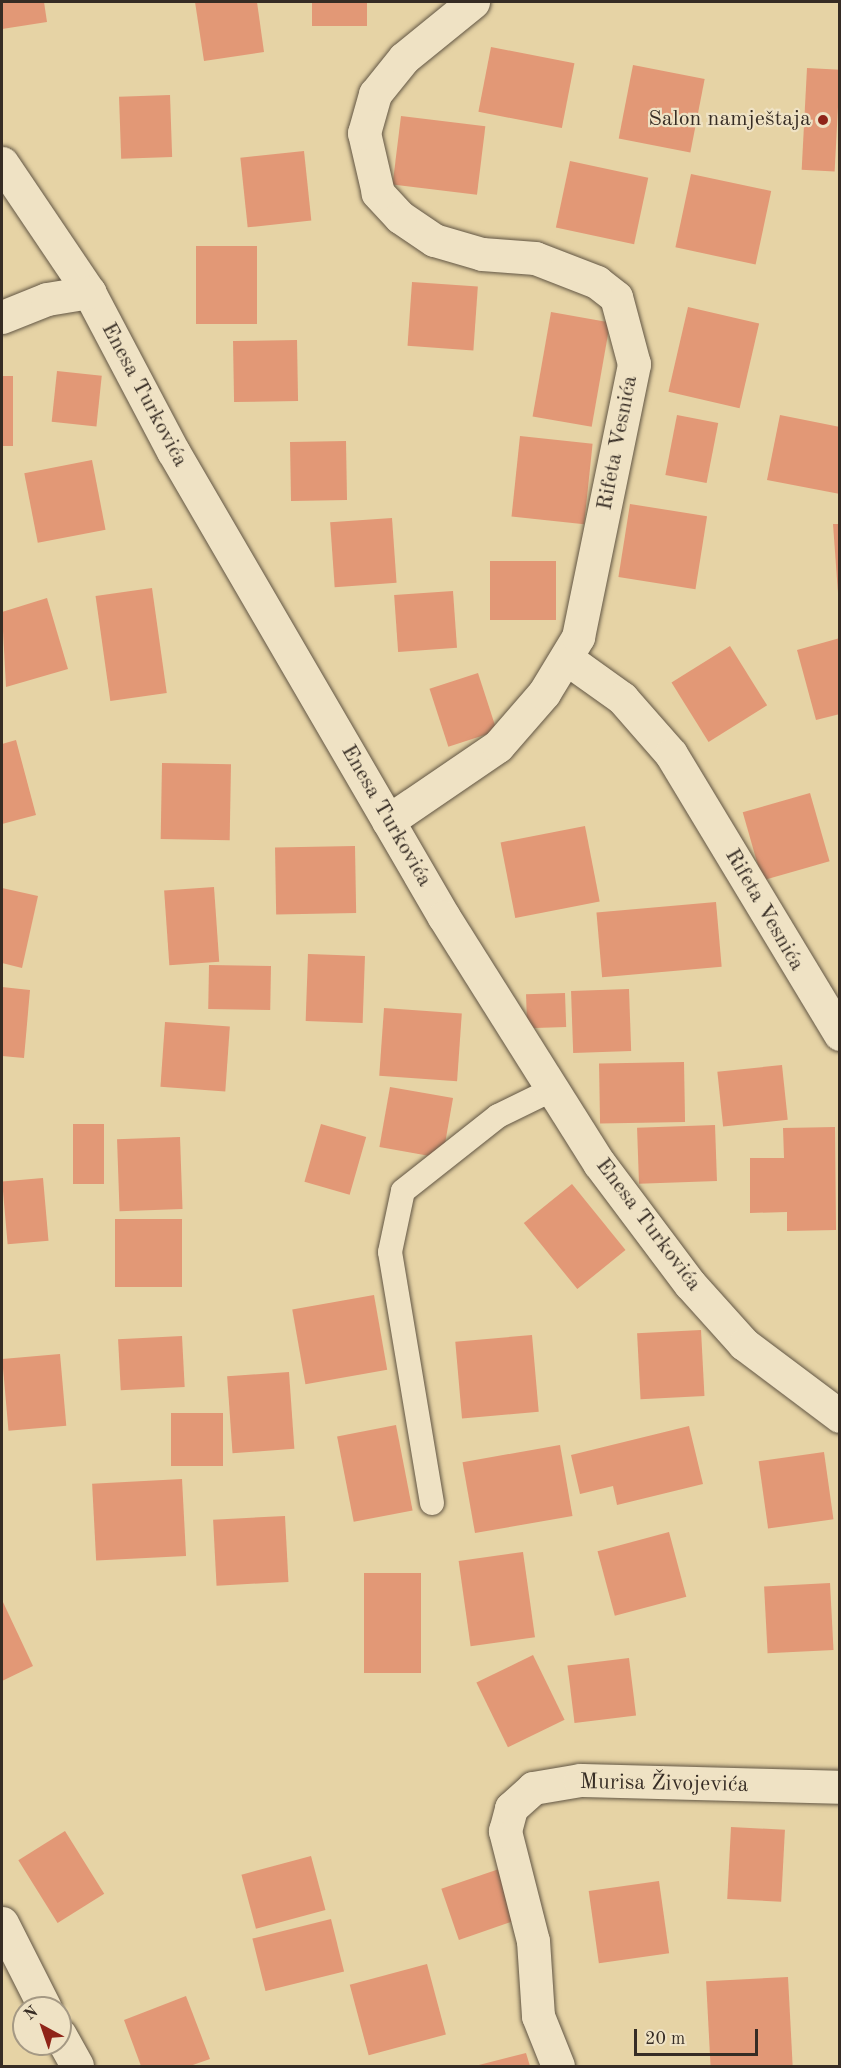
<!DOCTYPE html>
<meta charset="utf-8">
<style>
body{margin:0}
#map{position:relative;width:841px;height:2068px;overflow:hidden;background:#e6d3a5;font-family:"Old Standard TT",serif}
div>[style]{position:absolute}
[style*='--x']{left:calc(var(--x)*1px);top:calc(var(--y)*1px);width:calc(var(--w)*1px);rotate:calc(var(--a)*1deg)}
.building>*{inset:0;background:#e29876;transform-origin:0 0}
.roads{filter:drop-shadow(0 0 2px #625644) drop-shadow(0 0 2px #625644)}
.lane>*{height:24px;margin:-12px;padding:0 12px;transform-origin:12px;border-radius:12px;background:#efe2c4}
.street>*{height:33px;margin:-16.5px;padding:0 16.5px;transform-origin:16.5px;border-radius:16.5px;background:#efe2c4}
.dots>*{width:16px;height:16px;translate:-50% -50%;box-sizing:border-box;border:3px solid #efe2c4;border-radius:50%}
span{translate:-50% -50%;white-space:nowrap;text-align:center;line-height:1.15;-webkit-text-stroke:4.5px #efe2c4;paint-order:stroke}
.poi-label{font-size:22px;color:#362c24}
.right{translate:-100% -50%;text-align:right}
.street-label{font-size:22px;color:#362c24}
.frame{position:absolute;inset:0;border:3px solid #362c24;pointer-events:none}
.north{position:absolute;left:12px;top:1996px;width:60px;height:60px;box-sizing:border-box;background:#efe2c4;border:2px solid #a59984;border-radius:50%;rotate:320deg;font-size:16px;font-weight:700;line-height:24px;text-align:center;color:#362c24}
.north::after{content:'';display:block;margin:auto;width:21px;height:27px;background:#8f2418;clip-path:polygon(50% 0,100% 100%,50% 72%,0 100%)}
.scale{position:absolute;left:634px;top:2029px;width:124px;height:27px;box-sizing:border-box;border:3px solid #362c24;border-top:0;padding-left:8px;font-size:18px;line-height:21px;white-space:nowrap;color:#362c24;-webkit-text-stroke:4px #efe2c4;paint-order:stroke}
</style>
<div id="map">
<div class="building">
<i style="clip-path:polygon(2px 2px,44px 2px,47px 22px,2px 29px)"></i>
<i style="clip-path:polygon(195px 2px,257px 2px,264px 52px,204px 61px)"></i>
<i style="left:312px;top:2px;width:55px;height:24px"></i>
<i style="left:491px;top:47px;width:85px;height:66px;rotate:11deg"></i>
<i style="left:633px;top:65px;width:73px;height:75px;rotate:11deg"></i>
<i style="left:807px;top:68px;width:33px;height:102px;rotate:3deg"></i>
<i style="left:170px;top:95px;width:62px;height:51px;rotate:88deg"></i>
<i style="left:401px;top:116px;width:85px;height:69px;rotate:7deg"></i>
<i style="left:304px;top:151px;width:70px;height:64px;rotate:84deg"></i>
<i style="left:570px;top:161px;width:80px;height:68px;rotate:12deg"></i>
<i style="left:691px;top:174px;width:82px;height:75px;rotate:12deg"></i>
<i style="left:196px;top:246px;width:61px;height:78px"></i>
<i style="left:412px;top:282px;width:66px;height:64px;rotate:4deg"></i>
<i style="left:688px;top:307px;width:73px;height:87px;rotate:13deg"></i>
<i style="left:551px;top:312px;width:60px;height:106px;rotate:10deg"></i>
<i style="left:297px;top:340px;width:61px;height:64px;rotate:89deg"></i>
<i style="left:57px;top:371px;width:45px;height:51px;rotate:6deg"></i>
<i style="left:2px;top:376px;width:11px;height:70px"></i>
<i style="left:677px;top:415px;width:42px;height:61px;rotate:11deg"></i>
<i style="clip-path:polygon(780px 415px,840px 427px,840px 494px,767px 480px)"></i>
<i style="left:520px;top:436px;width:73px;height:81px;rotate:6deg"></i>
<i style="left:346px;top:441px;width:59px;height:56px;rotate:89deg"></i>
<i style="left:92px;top:460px;width:71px;height:69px;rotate:79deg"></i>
<i style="left:630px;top:504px;width:78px;height:74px;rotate:9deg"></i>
<i style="left:392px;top:518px;width:65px;height:62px;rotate:86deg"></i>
<i style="clip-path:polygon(833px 524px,840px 524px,840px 593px,838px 593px)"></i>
<i style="left:490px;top:561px;width:66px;height:59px"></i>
<i style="left:152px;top:588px;width:106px;height:57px;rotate:82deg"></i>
<i style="left:453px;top:591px;width:57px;height:59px;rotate:86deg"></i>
<i style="clip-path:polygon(47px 598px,68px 669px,6px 687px,2px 612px)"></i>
<i style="clip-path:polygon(840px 638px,840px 714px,816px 720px,797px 650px)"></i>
<i style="left:730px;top:646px;width:70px;height:69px;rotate:58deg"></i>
<i style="left:478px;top:673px;width:61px;height:51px;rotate:72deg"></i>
<i style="clip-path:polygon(16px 740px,36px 815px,2px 824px,2px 744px)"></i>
<i style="left:162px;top:763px;width:69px;height:76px;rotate:1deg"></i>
<i style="left:810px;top:793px;width:71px;height:70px;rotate:74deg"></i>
<i style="left:585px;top:826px;width:77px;height:86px;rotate:79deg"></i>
<i style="left:355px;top:846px;width:67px;height:80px;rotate:89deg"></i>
<i style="left:214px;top:887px;width:75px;height:50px;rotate:86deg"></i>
<i style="clip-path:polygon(2px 888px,38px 896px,22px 968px,2px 963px)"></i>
<i style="left:716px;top:902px;width:65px;height:120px;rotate:85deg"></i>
<i style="left:308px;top:954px;width:57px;height:67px;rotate:2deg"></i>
<i style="left:209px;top:965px;width:62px;height:44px;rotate:1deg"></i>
<i style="clip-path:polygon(2px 987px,30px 990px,24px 1058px,2px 1056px)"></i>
<i style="left:629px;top:989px;width:62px;height:58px;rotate:88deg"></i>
<i style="left:565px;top:993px;width:34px;height:39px;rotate:88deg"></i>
<i style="left:384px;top:1008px;width:78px;height:68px;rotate:4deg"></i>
<i style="left:165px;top:1022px;width:65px;height:65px;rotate:4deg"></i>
<i style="left:684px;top:1062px;width:60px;height:85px;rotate:89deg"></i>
<i style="left:782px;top:1065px;width:55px;height:65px;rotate:84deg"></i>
<i style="left:390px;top:1087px;width:64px;height:61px;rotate:10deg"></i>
<i style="left:73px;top:1124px;width:31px;height:60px"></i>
<i style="left:321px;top:1124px;width:47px;height:60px;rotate:16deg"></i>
<i style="left:715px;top:1125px;width:56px;height:78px;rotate:88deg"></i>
<i style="clip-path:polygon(835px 1127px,836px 1230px,787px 1231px,787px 1212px,750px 1213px,750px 1158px,784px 1158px,783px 1128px)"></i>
<i style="left:180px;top:1137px;width:72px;height:63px;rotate:88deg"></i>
<i style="left:43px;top:1178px;width:63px;height:41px;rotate:85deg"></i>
<i style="left:572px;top:1184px;width:85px;height:62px;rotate:51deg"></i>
<i style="left:115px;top:1219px;width:67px;height:68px"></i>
<i style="left:374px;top:1295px;width:76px;height:83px;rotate:80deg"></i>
<i style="left:701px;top:1330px;width:66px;height:64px;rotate:87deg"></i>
<i style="left:532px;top:1335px;width:77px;height:77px;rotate:85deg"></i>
<i style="left:182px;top:1336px;width:51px;height:64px;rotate:87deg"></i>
<i style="left:60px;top:1354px;width:72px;height:58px;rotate:85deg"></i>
<i style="left:289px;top:1372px;width:77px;height:62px;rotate:86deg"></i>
<i style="left:171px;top:1413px;width:52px;height:53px"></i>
<i style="left:396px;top:1425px;width:87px;height:60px;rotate:79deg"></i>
<i style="clip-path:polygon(689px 1426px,703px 1484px,617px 1505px,613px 1486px,580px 1494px,571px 1455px)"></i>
<i style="left:560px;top:1445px;width:72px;height:99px;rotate:80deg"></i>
<i style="left:824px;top:1452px;width:68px;height:66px;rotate:82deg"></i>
<i style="left:182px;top:1479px;width:77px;height:90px;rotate:87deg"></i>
<i style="left:285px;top:1516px;width:66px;height:72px;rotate:87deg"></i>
<i style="left:669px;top:1532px;width:67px;height:74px;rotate:75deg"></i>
<i style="left:523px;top:1552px;width:86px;height:65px;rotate:82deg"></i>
<i style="left:364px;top:1573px;width:57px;height:100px"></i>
<i style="left:830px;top:1583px;width:67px;height:66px;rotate:87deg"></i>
<i style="clip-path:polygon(2px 1600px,33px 1666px,2px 1681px)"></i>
<i style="left:533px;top:1655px;width:72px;height:63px;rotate:64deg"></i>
<i style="left:629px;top:1658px;width:58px;height:62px;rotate:83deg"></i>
<i style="left:731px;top:1827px;width:54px;height:72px;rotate:3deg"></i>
<i style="left:65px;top:1831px;width:74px;height:55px;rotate:58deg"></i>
<i style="left:311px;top:1856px;width:56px;height:72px;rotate:75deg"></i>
<i style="left:499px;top:1869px;width:54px;height:61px;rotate:71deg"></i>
<i style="left:659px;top:1881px;width:73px;height:71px;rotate:82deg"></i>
<i style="left:331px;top:1919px;width:54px;height:81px;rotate:76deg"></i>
<i style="left:427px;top:1964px;width:73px;height:80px;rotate:75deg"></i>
<i style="left:788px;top:1977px;width:89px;height:82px;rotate:87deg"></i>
<i style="clip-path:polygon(186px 1996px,210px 2059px,190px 2066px,141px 2066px,124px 2020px)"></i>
<i style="clip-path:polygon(526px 2053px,530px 2066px,475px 2066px)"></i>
</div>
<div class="roads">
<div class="lane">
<i style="--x:432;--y:1503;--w:254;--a:-99.5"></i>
<i style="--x:390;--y:1252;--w:62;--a:-78"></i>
<i style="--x:403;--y:1191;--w:121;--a:-38.3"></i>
<i style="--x:498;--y:1116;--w:61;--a:-26.1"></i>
</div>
<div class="street">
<i style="--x:2;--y:163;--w:156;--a:56"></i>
<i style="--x:89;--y:292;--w:180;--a:62.2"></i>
<i style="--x:173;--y:451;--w:539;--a:59.82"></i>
<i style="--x:444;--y:917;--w:291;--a:57.8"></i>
<i style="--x:599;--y:1163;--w:151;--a:53.1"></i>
<i style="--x:690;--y:1284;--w:81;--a:48"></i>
<i style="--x:744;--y:1344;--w:120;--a:36.9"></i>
<i style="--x:2;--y:317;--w:48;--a:-21.8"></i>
<i style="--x:47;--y:299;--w:43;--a:-9.5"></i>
<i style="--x:566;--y:658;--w:69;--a:35.5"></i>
<i style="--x:622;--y:698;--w:74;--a:48.8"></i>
<i style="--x:671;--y:754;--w:327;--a:58.9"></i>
<i style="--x:388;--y:821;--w:133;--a:-34.3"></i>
<i style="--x:498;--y:746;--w:70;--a:-49"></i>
<i style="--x:544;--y:693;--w:66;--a:-58.7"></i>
<i style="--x:578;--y:637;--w:279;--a:-78.4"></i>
<i style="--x:634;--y:364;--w:69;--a:-105"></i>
<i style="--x:616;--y:297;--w:24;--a:-142"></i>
<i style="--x:597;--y:282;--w:66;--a:-158.8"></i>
<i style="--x:535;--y:258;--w:53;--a:-175.7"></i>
<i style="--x:482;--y:254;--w:50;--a:-163.7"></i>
<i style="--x:434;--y:240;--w:41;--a:-145.9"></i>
<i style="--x:400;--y:217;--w:33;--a:-133"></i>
<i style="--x:378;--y:193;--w:62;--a:-103.1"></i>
<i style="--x:364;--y:133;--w:41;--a:-74.2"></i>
<i style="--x:375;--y:94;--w:46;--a:-51.1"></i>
<i style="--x:404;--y:58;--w:89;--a:-39.1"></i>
<i style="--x:2;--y:1923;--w:95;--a:63.2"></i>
<i style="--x:60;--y:2035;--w:35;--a:61"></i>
<i style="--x:558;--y:2066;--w:54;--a:-111.8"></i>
<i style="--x:538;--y:2016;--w:75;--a:-93.8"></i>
<i style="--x:533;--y:1941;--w:114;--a:-104.3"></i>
<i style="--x:505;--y:1831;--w:24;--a:-75"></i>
<i style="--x:511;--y:1808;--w:30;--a:-42"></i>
<i style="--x:533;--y:1788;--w:48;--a:-9.7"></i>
<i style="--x:580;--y:1780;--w:260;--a:1.5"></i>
</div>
</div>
<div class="dots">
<i style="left:823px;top:120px;background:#8f2418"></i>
</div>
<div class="poi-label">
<span class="right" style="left:811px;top:120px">Salon namještaja</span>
</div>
<div class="street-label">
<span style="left:144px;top:395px;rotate:62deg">Enesa Turkovića</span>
<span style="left:618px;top:443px;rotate:-79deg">Rifeta Vesnića</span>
<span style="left:386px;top:816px;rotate:60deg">Enesa Turkovića</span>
<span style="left:764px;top:910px;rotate:60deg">Rifeta Vesnića</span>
<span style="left:648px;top:1225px;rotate:53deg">Enesa Turkovića</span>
<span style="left:664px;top:1784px;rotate:1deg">Murisa Živojevića</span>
</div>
<div class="frame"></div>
<div class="north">N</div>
<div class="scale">20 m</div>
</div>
